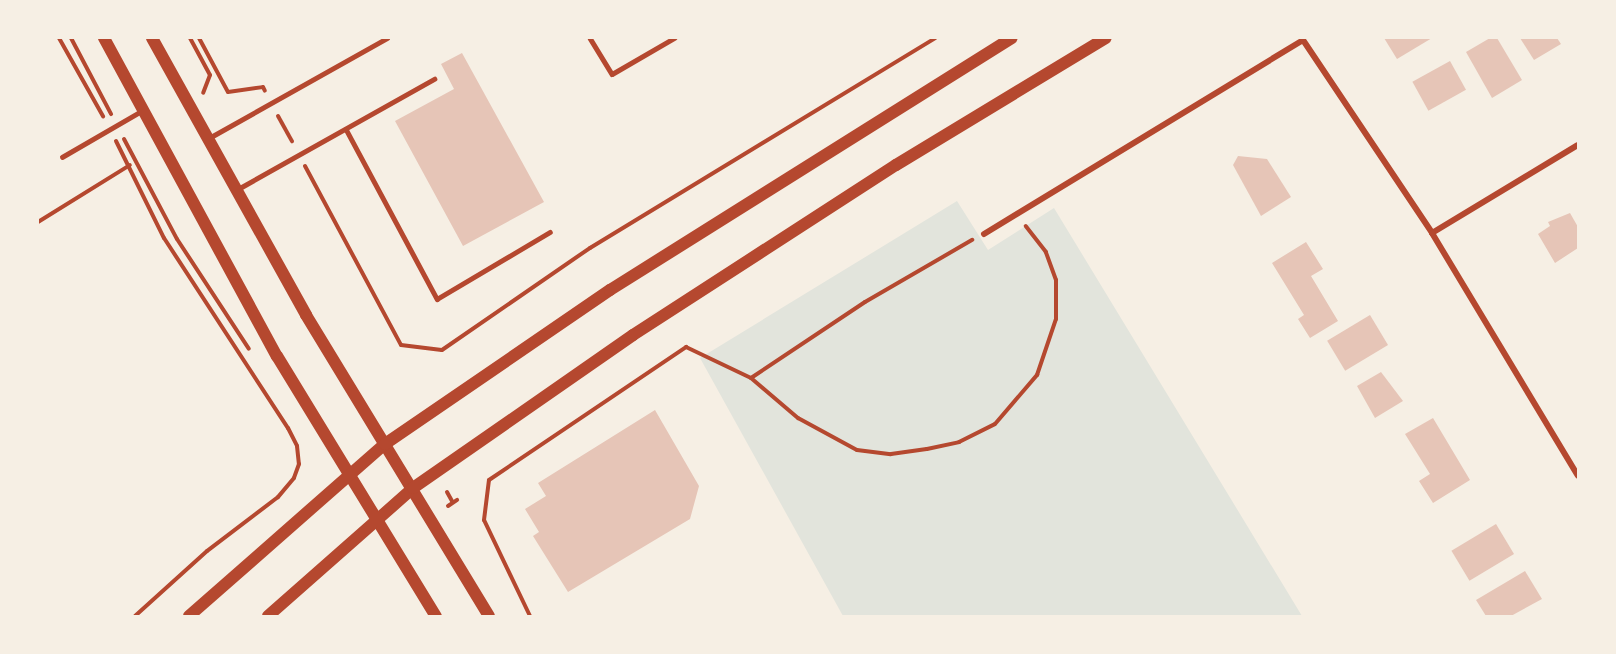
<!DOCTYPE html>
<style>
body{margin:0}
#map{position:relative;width:1616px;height:654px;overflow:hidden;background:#f6efe4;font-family:"Work Sans",sans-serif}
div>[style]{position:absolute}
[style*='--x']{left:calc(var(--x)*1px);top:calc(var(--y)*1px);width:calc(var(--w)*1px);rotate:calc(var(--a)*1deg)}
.green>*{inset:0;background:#e2e4dc}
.building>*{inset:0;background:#e6c5b7;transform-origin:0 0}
.path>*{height:4px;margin:-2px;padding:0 2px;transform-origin:2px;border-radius:2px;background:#b5482f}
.service>*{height:4.5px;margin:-2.25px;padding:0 2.25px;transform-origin:2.25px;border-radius:2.25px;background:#b5482f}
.minor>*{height:6px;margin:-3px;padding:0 3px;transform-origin:3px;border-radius:3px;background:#b5482f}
.secondary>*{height:12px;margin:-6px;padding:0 6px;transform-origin:6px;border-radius:6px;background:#b5482f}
span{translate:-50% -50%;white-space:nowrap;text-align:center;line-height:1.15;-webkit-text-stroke:6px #f6efe4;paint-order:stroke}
.frame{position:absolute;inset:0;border:39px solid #f6efe4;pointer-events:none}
</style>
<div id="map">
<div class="green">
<i style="clip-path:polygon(957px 201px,988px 250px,1054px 208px,1302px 616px,843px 616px,700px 358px)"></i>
</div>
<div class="building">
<i style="clip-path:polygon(1384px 38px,1432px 38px,1397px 59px)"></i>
<i style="clip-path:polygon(1490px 38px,1497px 38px,1522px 80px,1492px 98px,1466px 52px)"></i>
<i style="clip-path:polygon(1520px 38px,1557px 38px,1561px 44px,1534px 60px)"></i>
<i style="clip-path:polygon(462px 53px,544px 202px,463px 246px,395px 121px,454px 89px,441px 64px)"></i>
<i style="left:1450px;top:61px;width:33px;height:43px;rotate:61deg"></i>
<i style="clip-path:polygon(1238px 156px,1267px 159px,1291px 197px,1261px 216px,1233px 165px)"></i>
<i style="clip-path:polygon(1570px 213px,1578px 227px,1578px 248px,1555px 263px,1538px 234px,1550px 226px,1548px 222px)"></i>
<i style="clip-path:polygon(1306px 242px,1323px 269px,1311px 276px,1338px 321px,1310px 338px,1298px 319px,1304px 315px,1272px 263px)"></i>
<i style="left:1370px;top:315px;width:35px;height:50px;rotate:59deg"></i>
<i style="clip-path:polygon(1381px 372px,1403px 401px,1375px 418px,1357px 386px)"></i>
<i style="clip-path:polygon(655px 410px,699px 486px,690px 519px,568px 592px,533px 536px,539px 532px,525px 509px,546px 496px,538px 483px)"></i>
<i style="clip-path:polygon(1433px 418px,1470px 480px,1433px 503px,1419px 481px,1430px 474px,1405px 434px)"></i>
<i style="left:1496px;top:524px;width:35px;height:52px;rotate:59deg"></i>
<i style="clip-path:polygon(1525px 571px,1542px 599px,1511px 616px,1486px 616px,1476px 600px)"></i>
</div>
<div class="path">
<i style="--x:59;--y:38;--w:90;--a:60.6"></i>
<i style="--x:71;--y:38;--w:86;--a:62.2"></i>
<i style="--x:190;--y:38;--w:42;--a:61.6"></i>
<i style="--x:210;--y:75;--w:19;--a:111"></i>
<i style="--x:199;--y:38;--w:61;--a:61.8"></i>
<i style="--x:228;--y:92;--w:35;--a:-8"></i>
<i style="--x:263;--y:87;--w:4;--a:63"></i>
<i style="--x:278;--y:116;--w:29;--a:61"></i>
<i style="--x:124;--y:139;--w:113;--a:62.1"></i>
<i style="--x:177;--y:239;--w:131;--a:56.8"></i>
<i style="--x:116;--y:141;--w:108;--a:63.7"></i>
<i style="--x:164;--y:238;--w:227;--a:56.9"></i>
<i style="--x:288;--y:428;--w:20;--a:63"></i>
<i style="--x:297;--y:446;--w:18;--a:84"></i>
<i style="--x:299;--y:464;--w:15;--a:110"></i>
<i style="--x:294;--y:478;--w:25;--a:130"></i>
<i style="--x:278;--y:497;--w:89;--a:142.7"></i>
<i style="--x:207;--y:551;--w:97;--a:137.9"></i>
<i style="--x:305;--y:166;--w:203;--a:61.8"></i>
<i style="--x:401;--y:345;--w:41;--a:7"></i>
<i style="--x:442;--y:350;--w:180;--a:-34.6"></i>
<i style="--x:590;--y:248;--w:404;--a:-31.3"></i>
<i style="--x:38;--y:222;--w:108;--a:-31.8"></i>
<i style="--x:751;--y:378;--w:137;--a:-33.7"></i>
<i style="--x:865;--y:302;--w:124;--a:-30.1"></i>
<i style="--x:447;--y:492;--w:10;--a:61"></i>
<i style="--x:448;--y:506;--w:11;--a:-34"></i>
<i style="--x:530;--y:616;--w:106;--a:-115.6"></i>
<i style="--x:484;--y:520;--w:40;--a:-82.9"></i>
<i style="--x:489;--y:480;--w:238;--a:-34"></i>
<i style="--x:686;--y:347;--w:72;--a:25.5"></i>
<i style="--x:751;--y:378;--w:62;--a:40.4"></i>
<i style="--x:798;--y:418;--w:67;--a:28.5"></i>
<i style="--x:857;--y:450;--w:34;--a:7"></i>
<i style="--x:891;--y:454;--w:36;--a:-8"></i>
<i style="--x:927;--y:449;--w:33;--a:-12"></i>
<i style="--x:959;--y:442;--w:40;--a:-26.6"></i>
<i style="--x:995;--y:424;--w:65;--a:-49.4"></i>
<i style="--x:1037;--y:375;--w:59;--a:-71.3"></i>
<i style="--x:1056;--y:319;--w:39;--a:-90"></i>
<i style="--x:1056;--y:280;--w:30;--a:-110"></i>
<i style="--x:1046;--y:252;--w:33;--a:-128"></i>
</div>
<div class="service">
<i style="--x:590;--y:38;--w:42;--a:58.6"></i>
<i style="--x:612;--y:74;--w:72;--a:-30.1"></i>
<i style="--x:346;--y:129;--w:193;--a:61.8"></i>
<i style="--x:437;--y:299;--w:131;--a:-30.7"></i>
<i style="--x:209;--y:138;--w:204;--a:-29.3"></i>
<i style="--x:62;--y:157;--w:94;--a:-30.1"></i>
<i style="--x:238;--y:189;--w:225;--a:-29.3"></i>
</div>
<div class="minor">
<i style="--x:1432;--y:233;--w:170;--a:-31.1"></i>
<i style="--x:984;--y:234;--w:373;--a:-31.3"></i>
<i style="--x:1303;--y:40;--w:232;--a:56.2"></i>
<i style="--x:1432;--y:233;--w:283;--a:59"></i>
</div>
<div class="secondary">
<i style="--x:104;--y:38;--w:362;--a:61.5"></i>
<i style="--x:277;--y:356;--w:305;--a:58.6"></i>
<i style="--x:152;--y:38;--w:317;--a:60.9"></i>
<i style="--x:306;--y:315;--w:352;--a:58.7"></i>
<i style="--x:189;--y:616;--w:261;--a:-41.3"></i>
<i style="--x:385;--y:444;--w:273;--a:-34.4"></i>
<i style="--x:610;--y:290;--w:474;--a:-32.1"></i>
<i style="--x:268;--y:616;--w:193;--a:-41.4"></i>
<i style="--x:413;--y:488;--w:268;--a:-34.8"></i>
<i style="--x:633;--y:335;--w:313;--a:-32.9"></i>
<i style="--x:896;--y:165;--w:245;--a:-31.2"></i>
</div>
<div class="frame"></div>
</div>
